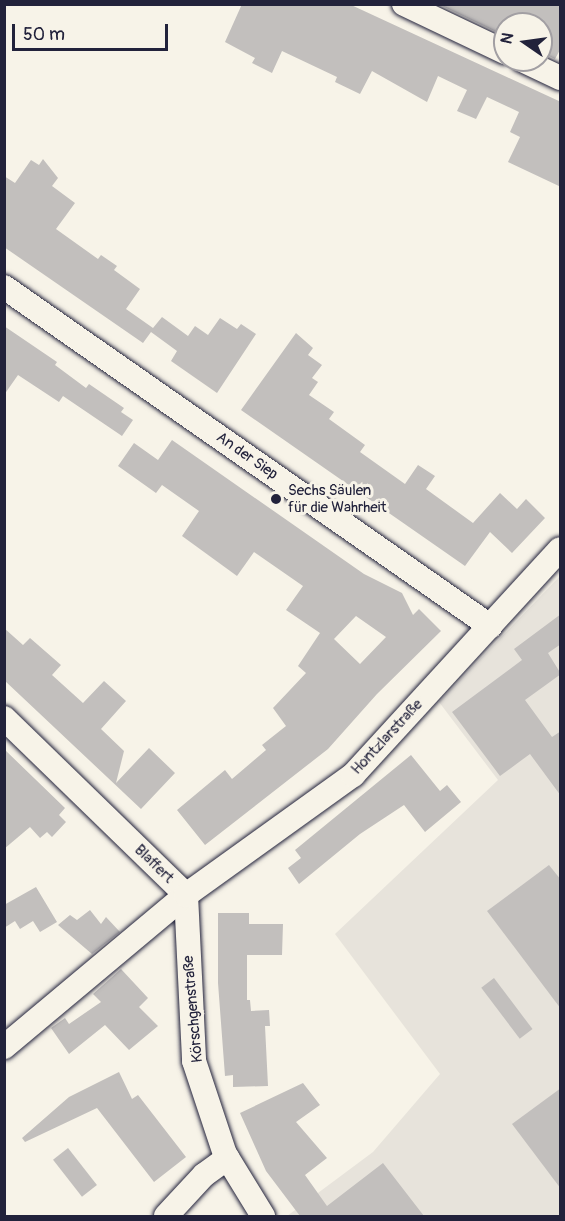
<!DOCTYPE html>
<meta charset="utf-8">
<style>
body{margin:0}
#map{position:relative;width:565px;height:1221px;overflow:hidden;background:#f7f3e8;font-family:Pangolin,sans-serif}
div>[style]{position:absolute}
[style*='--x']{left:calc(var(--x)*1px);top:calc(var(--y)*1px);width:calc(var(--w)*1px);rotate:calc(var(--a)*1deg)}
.built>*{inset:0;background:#e7e3db}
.building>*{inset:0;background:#c2bfbd;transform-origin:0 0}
.roads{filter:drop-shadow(0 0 2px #22223b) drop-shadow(0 0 2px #22223b)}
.minor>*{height:24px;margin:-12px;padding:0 12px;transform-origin:12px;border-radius:12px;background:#f7f3e8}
.dots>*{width:16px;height:16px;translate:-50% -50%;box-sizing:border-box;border:3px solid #f7f3e8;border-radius:50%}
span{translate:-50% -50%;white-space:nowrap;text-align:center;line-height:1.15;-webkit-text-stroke:6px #f7f3e8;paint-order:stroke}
.street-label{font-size:15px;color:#22223b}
.poi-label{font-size:15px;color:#22223b}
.left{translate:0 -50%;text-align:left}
.frame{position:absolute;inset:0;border:6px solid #22223b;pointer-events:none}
.north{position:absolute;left:493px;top:12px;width:60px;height:60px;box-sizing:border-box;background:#f7f3e8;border:2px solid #a29fa3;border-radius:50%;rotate:283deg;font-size:16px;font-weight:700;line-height:24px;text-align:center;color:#22223b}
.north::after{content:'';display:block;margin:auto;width:21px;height:27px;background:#22223b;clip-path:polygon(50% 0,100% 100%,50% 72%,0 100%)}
.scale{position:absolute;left:12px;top:24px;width:156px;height:27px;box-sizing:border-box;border:3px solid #22223b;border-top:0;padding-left:8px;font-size:18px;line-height:21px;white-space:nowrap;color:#22223b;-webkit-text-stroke:4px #f7f3e8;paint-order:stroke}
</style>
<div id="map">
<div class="built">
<i style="clip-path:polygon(560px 576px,560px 1216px,287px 1216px,373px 1152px,440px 1074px,335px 934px,498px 780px,439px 702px)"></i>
</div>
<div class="building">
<i style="clip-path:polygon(242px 4px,349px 4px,561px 102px,561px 187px,508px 162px,520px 137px,510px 132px,519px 112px,487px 97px,476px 119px,457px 111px,467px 90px,438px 76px,427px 102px,372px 71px,360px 94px,335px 82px,337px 77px,282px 51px,272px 73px,252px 63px,255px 58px,225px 42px)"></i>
<i style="clip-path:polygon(438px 4px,561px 4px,561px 48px,555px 59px,541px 52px,541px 24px,505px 24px,505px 36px)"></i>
<i style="clip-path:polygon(43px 159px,58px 178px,52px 186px,75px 203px,56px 229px,98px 259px,101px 255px,117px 266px,114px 270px,140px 289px,126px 309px,153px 328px,162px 317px,188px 336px,195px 326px,208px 335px,220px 318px,237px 329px,241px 324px,256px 334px,217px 393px,171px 361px,177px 351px,151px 332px,143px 343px,4px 247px,4px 176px,15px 183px,31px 160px,39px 165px)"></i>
<i style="clip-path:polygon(4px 326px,57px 362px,55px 365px,86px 388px,89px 384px,124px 408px,121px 412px,133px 420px,122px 436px,63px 396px,59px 402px,18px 375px,4px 395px)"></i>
<i style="clip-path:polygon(296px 333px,313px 348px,308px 355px,322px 365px,312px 378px,318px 382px,309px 395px,334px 412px,329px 419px,365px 445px,360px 452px,405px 484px,418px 465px,435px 476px,426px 489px,473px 523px,500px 493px,517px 509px,526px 499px,545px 518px,512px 553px,490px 532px,465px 566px,241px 410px)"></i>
<i style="clip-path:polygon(evenodd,172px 440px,364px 574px,402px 593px,413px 615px,419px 609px,441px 631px,377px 694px,328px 749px,205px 845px,177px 810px,225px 770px,232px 779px,266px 750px,262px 745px,286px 726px,273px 708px,306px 673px,298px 666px,320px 633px,286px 610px,303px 586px,254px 552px,237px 576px,182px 536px,199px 511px,162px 485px,156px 493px,118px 466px,134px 443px,158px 460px,172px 440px,356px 616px,386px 637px,360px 664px,334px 639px,356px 616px)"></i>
<i style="clip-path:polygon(561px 614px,561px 644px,548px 653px,561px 674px,525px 700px,552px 737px,561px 731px,561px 796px,530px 754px,500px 776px,452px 712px,522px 660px,514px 649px)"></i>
<i style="clip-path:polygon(4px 628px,23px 645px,30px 638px,61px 665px,52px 675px,83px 703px,104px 681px,126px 701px,101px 729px,124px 751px,116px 783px,149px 748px,175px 773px,141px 809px,4px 680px)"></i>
<i style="clip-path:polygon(4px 749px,65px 808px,59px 815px,66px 822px,52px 837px,47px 832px,40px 838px,30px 827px,4px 849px)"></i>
<i style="clip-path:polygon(411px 755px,440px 791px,447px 785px,461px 802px,425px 832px,404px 805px,360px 834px,299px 884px,288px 868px,301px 858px,295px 850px)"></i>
<i style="clip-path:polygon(549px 865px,561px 880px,561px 1009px,487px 911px)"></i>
<i style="clip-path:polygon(36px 887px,57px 922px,40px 932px,33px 921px,20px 929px,15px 921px,4px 928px,4px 905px)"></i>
<i style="clip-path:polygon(90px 910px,101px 924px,106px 917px,120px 932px,92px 954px,58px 925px,70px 915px,77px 920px)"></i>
<i style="clip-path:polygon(218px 913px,249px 913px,249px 924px,283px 924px,282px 955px,247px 955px,247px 1000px,250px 1000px,251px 1011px,269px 1010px,270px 1026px,265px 1026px,268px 1086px,233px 1087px,233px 1075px,225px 1076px,218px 983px)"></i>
<i style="clip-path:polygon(121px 969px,148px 998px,139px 1007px,158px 1026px,129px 1050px,105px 1025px,69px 1054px,51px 1028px,65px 1018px,69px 1024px,101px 1002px,93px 994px)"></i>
<i style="left:494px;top:978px;width:64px;height:16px;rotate:53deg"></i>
<i style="clip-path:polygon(119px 1072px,132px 1099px,138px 1095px,186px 1157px,154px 1182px,97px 1108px,25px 1142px,22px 1138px,69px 1097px)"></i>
<i style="clip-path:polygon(303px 1083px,320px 1105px,296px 1122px,327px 1158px,305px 1175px,327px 1206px,383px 1163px,424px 1216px,300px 1216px,266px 1171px,240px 1113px)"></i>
<i style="clip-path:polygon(561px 1088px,561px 1189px,512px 1124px)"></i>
<i style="left:68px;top:1148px;width:47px;height:19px;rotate:52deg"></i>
</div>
<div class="roads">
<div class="minor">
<i style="--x:404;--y:4;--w:112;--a:25.4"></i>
<i style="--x:522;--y:60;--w:42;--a:25.3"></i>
<i style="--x:4;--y:287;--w:593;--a:34.9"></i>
<i style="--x:4;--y:718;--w:254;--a:44.2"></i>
<i style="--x:186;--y:895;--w:166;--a:87.2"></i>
<i style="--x:194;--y:1061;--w:98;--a:71.6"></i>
<i style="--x:225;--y:1154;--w:73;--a:58.5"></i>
<i style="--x:4;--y:1047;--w:237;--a:-39.9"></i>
<i style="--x:186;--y:895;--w:206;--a:-35.7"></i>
<i style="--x:353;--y:775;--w:306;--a:-47.5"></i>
<i style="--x:166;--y:1216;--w:56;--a:-47.2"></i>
<i style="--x:204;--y:1175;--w:29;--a:-36"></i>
</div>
</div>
<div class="dots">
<i style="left:276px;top:499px;background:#22223b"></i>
</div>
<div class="street-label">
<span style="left:247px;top:456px;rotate:35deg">An der Siep</span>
<span style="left:387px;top:737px;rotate:-47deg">Hontzlarstraße</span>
<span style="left:154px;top:864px;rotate:44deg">Blaffert</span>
<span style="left:193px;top:1009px;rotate:-95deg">Körschgenstraße</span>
</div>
<div class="poi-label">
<span class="left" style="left:288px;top:499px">Sechs Säulen<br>für die Wahrheit</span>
</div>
<div class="frame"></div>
<div class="north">N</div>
<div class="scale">50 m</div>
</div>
